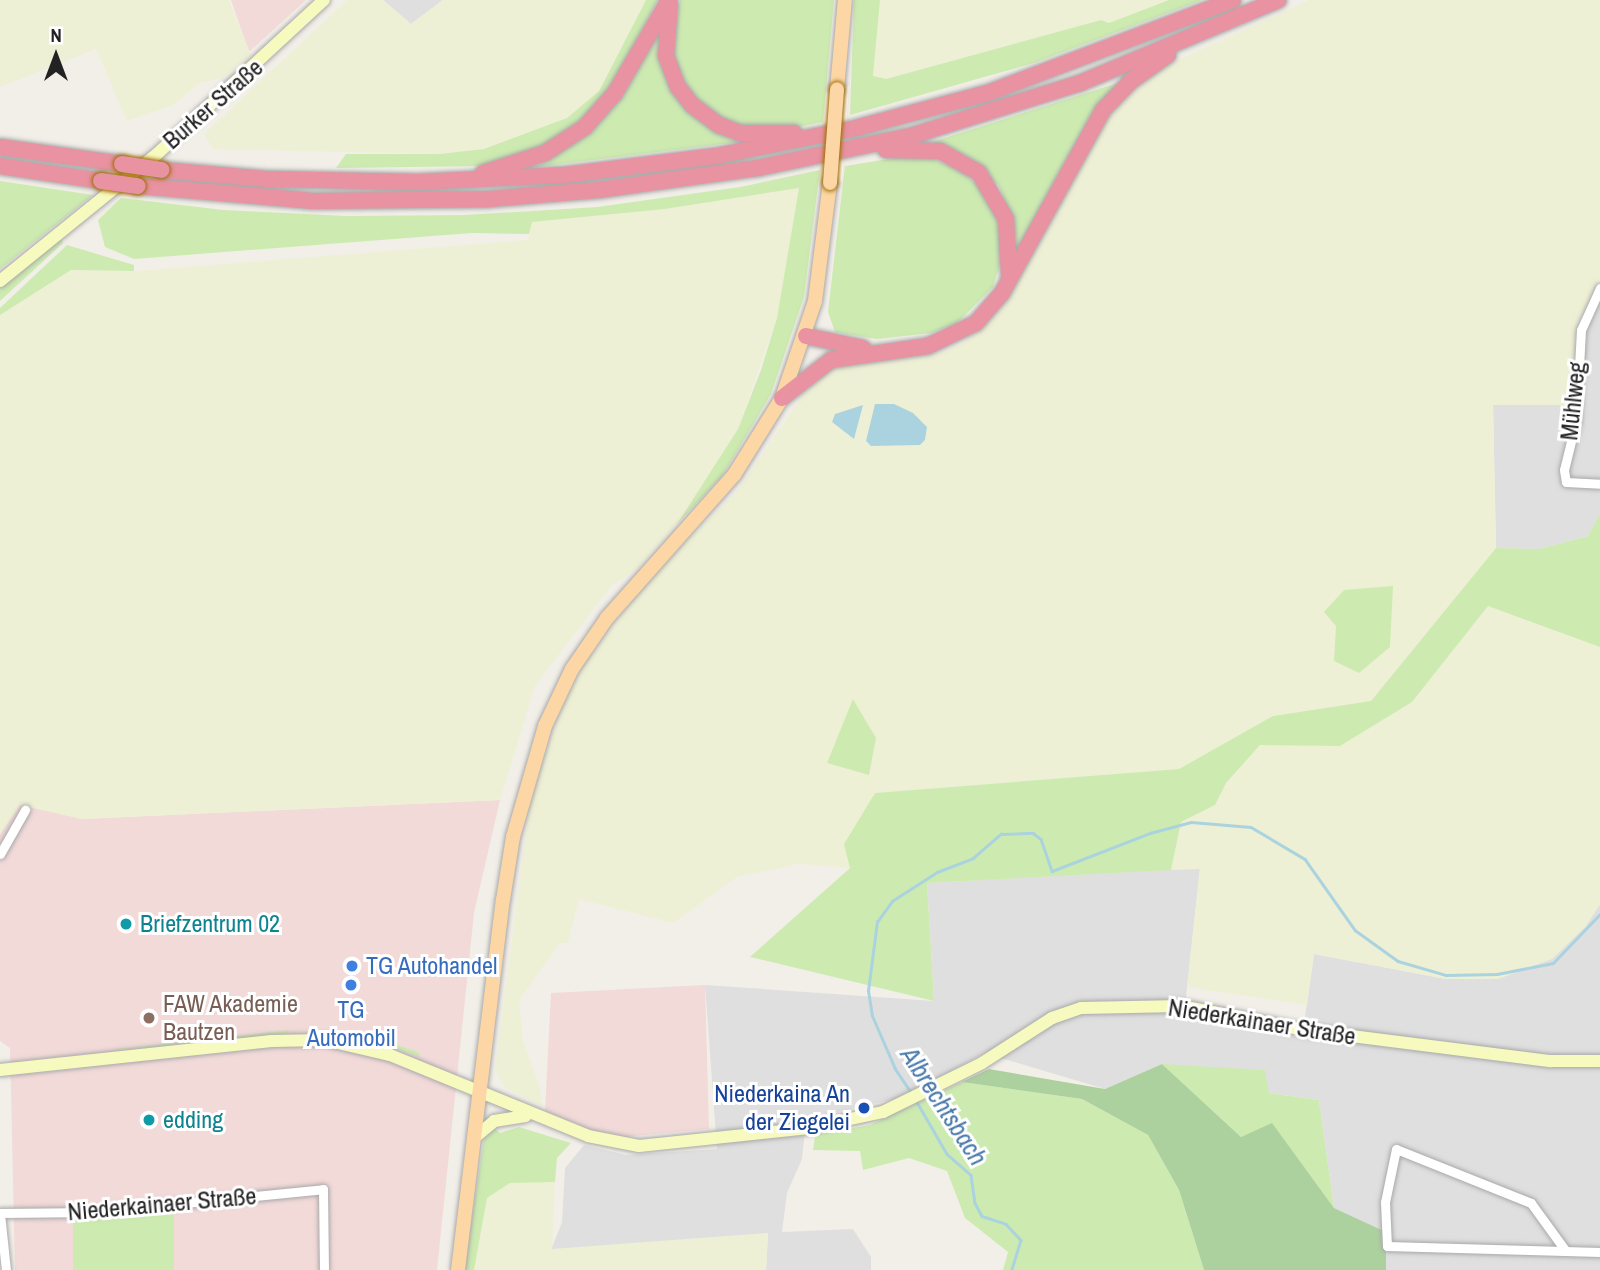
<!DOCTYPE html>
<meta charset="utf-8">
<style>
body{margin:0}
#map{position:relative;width:1600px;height:1270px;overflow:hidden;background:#f2efe9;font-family:"Archivo Narrow",sans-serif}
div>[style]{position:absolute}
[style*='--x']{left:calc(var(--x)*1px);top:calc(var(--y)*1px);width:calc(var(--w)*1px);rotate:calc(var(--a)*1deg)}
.residential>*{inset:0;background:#e0dfdf}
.commercial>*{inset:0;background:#f2dad9}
.farmland>*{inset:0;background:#eef0d5}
.grass>*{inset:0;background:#cdebb0}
.forest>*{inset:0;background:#add19e}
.water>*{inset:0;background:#aad3df}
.pier>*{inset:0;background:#fff}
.stream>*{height:2.5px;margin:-1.25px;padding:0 1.25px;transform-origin:1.25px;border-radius:1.25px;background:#aad3df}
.roads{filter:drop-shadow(0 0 2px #a9a9a9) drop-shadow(0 0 2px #a9a9a9)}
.street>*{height:9px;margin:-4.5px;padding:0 4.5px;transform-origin:4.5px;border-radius:4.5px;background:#fff}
.secondary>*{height:12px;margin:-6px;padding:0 6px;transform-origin:6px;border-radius:6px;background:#f7fabf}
.primary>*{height:14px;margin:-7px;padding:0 7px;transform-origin:7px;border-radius:7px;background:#fcd6a4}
.highway>*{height:16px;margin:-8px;padding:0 8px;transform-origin:8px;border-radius:8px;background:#e892a2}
.bridges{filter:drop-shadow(0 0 2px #a06b00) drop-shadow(0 0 2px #a06b00)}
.primary-bridge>*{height:14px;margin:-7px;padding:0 7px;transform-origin:7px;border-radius:7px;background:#fcd6a4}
.highway-bridge>*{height:16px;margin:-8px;padding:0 8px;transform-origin:8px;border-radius:8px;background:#e892a2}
.dots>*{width:19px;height:19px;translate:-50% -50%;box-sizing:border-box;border:4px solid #fff;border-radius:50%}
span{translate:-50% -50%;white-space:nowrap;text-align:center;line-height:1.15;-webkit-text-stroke:6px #fff;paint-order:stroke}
.street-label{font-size:24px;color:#222}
.culture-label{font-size:24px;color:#0d838f}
.left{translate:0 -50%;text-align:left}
.shop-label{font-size:24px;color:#366cbe}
.education-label{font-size:24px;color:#785e54}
.transit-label{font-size:24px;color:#164399}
.right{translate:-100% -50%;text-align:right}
.water-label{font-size:26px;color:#4a7aab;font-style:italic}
.north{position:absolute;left:21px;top:21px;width:70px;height:70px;-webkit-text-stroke:5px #fff;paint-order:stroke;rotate:0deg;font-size:19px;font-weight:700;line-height:28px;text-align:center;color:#222}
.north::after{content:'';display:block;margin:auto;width:24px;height:32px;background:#222;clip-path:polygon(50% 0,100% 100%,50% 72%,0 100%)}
</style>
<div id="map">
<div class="residential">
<i style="clip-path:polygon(383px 0,443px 0,411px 24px)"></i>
<i style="clip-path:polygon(1600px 293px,1600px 513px,1588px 536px,1539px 549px,1496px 548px,1493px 404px,1579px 405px,1581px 339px)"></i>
<i style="clip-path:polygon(1200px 868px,1184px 1015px,1302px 1038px,1314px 954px,1446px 979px,1585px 927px,1600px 904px,1600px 1270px,1386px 1270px,1386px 1232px,1334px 1208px,1319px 1100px,1269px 1093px,1162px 1064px,1105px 1089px,984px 1053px,903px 1097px,806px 1119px,802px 1159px,787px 1193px,782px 1232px,853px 1229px,871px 1257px,871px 1270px,766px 1270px,768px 1234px,551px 1250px,562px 1222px,565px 1168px,584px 1145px,626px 1155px,717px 1149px,705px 985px,934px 1001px,927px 883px)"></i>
</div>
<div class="commercial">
<i style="clip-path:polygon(231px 0,306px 0,249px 52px)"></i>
<i style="clip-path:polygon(500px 800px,474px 913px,437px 1270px,15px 1270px,10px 1048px,0 1041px,0 834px,20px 804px,82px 819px)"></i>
<i style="clip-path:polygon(705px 985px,709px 1129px,625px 1137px,599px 1133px,545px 1111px,551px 993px)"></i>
</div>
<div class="farmland">
<i style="clip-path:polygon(0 0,229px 0,251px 55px,222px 78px,200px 83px,173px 105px,127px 121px,96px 49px,0 87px)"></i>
<i style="clip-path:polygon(347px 0,383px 0,411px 24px,443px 0,646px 0,599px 91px,567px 118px,526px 135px,484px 149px,439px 154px,213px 149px,204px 134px)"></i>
<i style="clip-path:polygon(880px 0,1169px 0,1109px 23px,1101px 20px,886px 79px,873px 77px)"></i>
<i style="clip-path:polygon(1309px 0,1600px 0,1600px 278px,1577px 323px,1573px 405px,1493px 405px,1496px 548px,1371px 701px,1273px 716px,1179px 769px,875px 793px,850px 868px,798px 864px,737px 877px,673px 923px,579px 899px,568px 943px,560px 943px,519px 1000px,523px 1042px,540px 1087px,541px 1105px,505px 1088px,495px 1070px,531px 795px,563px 704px,584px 664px,653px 575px,739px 489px,814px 378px,841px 366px,938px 353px,963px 343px,998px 315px,1083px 151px,1122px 94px,1165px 66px)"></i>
<i style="clip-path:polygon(800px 188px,777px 318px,738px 429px,677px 524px,636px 570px,612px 585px,535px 686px,500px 800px,82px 819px,20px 805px,0 834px,0 315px,22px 297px,71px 270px,134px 271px,528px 240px,531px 222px,665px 209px)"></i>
<i style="clip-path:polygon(1488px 606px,1600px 647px,1600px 904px,1585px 927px,1552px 959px,1498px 979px,1446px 979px,1314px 954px,1307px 1005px,1187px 987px,1200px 869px,1171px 870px,1181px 822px,1215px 805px,1226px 783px,1260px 745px,1340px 746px,1412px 702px)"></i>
<i style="clip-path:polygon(542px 1180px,555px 1182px,552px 1249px,768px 1233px,766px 1270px,474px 1270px,487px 1198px,510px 1183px)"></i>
</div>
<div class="grass">
<i style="clip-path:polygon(646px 0,658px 0,608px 93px,581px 123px,546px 148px,487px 166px,336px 168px,346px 154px,439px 154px,484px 149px,567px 118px,599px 91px)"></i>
<i style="clip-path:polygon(680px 0,834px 0,823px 122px,784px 130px,738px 128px,691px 100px,670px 57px)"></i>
<i style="clip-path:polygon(854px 0,880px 0,873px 76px,886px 79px,1101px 20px,1109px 23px,1169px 0,1202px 0,1034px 63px,850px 115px)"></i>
<i style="clip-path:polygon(661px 21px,686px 108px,705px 125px,738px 142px,536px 167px,565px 149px)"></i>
<i style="clip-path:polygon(1153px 64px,1135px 74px,1015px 254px,1014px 226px,999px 186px,965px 155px,932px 142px,1121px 82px,1120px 76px)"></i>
<i style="clip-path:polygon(907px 156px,934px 159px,962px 172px,980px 187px,1000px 225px,1000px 264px,993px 287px,957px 323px,931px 333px,877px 339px,835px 332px,828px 312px,845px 166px)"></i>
<i style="clip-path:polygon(820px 170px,804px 297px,771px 394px,723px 475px,677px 524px,738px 429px,761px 370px,777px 318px,799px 188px,665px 209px,532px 222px,529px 234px,472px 233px,134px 259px,105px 247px,98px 220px,121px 198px,224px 210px,346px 216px,465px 215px,597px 207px,740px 187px)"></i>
<i style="clip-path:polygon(0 181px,93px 195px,0 269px)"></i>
<i style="clip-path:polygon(61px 239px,63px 243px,0 301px,0 288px)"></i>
<i style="clip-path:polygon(67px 245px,134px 265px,134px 271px,71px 270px,0 315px,0 308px)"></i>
<i style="clip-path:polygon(1600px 513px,1600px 647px,1488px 606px,1412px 702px,1340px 746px,1260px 745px,1226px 783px,1215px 805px,1181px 822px,1171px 870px,927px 883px,934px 1001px,750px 957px,850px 868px,844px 844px,875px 793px,1179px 769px,1273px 716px,1371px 701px,1496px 548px,1539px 549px,1588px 536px)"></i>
<i style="clip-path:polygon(1393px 586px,1390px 647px,1359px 673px,1334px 661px,1336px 626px,1324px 612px,1344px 590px)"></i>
<i style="clip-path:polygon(853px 699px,876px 738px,869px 775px,827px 763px)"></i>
<i style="clip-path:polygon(305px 1029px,367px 1035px,418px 1052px,420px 1057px,358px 1037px)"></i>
<i style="clip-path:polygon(290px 1030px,287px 1034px,115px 1050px,116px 1049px)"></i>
<i style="clip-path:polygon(1162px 1064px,1265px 1070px,1269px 1093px,1319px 1100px,1334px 1208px,1272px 1124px,1241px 1137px)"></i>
<i style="clip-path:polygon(962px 1082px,1082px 1099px,1148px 1135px,1179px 1190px,1204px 1270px,1003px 1270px,1008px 1252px,965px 1218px,947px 1171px,909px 1158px,863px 1170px,860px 1151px,813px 1150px,815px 1135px,870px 1125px)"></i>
<i style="clip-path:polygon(519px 1127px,571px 1143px,557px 1158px,555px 1182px,510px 1183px,487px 1198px,474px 1270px,464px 1270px,484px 1139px,494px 1128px,500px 1133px)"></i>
<i style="clip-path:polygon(174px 1212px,174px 1270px,73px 1270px,73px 1222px)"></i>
</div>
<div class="forest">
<i style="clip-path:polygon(1162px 1064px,1241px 1137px,1272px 1123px,1334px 1208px,1386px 1232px,1386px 1270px,1204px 1270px,1179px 1190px,1148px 1135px,1082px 1099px,962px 1082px,989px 1069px,1105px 1089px)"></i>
</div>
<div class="water">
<i style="clip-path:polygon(875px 404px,894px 404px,913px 413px,927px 427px,925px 440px,920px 445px,871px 446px,866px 441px)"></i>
<i style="clip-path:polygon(863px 405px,854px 439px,832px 422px,835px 414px)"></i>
</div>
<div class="pier">
<i style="clip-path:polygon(849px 86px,842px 181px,821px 186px,826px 92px)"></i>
</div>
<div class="stream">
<i style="--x:911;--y:1093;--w:29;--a:-124"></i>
<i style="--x:895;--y:1069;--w:58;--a:-113.5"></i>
<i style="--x:872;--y:1016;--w:25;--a:-99"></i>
<i style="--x:868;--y:991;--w:70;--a:-82.6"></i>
<i style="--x:877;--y:922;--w:26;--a:-54"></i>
<i style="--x:892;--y:901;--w:54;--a:-32.8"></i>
<i style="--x:937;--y:872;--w:39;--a:-21"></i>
<i style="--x:973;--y:858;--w:37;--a:-41"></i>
<i style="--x:1001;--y:834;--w:32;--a:-2"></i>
<i style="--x:1033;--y:833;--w:10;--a:37"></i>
<i style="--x:1041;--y:839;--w:34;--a:71"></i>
<i style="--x:1052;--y:871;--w:105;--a:-21.2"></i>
<i style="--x:1150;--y:833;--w:42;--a:-15"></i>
<i style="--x:1191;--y:822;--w:60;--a:4.8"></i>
<i style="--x:1251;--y:827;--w:63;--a:30.7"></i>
<i style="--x:1305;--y:859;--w:87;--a:54.8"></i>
<i style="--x:1355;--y:930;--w:53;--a:35.8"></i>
<i style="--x:1398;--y:961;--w:50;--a:16.3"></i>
<i style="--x:1446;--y:975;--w:51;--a:-1.1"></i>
<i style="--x:1497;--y:974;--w:57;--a:-11.1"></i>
<i style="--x:1553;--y:963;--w:68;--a:-46.2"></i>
<i style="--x:917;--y:1102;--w:60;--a:60"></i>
<i style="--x:947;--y:1154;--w:32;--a:41"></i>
<i style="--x:971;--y:1175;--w:28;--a:82"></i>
<i style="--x:975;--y:1203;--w:15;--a:62"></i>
<i style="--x:982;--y:1216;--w:25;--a:18"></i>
<i style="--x:1006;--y:1224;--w:22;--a:47"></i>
<i style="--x:1021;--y:1240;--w:31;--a:107"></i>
</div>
<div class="roads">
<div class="street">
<i style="--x:1600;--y:288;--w:46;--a:114.3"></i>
<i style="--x:1581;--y:330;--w:91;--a:93.1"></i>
<i style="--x:1576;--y:421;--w:50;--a:103.8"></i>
<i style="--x:1564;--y:470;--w:12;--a:81"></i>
<i style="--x:1566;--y:482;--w:34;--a:3"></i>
<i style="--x:0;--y:854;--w:51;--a:-60.4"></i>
<i style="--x:0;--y:1213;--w:94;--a:-0.6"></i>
<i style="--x:94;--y:1212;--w:230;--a:-5.7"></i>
<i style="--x:323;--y:1189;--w:81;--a:89.3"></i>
<i style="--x:0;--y:1214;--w:56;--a:83.9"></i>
<i style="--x:1565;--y:1250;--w:58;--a:-125.9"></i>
<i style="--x:1531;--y:1203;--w:145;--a:-158.2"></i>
<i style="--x:1396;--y:1149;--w:54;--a:101.7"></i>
<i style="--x:1385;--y:1202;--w:44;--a:87.4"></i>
<i style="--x:1387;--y:1246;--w:213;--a:1.6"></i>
</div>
<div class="secondary">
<i style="--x:0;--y:281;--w:202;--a:-39"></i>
<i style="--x:157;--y:154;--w:227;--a:-42.7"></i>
<i style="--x:0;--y:1070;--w:273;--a:-6.1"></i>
<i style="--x:271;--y:1041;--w:54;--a:-1.1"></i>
<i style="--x:325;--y:1040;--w:67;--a:13"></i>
<i style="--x:390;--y:1055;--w:214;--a:22.2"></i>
<i style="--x:588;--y:1136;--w:52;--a:11.1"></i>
<i style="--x:639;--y:1146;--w:171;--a:-6"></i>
<i style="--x:809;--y:1128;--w:76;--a:-12.2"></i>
<i style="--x:883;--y:1112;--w:110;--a:-26.3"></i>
<i style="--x:982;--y:1063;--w:83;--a:-32.7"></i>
<i style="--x:1052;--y:1018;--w:31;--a:-19"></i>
<i style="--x:1081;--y:1008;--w:100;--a:-1.1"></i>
<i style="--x:1181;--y:1006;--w:125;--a:11"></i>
<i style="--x:1304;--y:1030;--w:249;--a:7.2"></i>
<i style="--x:1551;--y:1061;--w:49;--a:0"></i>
<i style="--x:474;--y:1138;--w:26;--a:-40"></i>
<i style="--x:494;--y:1121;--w:32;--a:-9"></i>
</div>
<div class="primary">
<i style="--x:837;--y:89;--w:89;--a:-84.9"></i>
<i style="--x:458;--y:1270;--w:373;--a:-83.1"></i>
<i style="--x:503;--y:900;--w:64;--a:-81"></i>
<i style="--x:513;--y:837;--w:116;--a:-73.9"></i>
<i style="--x:545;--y:726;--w:63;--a:-64.7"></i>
<i style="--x:572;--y:669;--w:62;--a:-55.5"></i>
<i style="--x:607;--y:618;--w:191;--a:-48.4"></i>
<i style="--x:734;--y:475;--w:91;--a:-58.1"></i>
<i style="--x:782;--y:398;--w:102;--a:-71.2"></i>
<i style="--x:815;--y:301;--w:119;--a:-82.8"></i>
</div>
<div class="highway">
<i style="--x:670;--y:4;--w:52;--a:94.4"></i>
<i style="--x:666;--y:56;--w:33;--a:69"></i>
<i style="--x:678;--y:87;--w:23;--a:52"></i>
<i style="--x:692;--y:105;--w:34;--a:37"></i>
<i style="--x:719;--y:125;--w:22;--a:21"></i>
<i style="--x:740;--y:133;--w:54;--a:0"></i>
<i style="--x:0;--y:147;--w:123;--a:7.9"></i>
<i style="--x:886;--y:150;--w:54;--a:1.1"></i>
<i style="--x:940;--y:151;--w:45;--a:29.4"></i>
<i style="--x:979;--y:173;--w:53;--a:59.6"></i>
<i style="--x:1006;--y:219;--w:55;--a:86.9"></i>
<i style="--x:0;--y:166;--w:102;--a:8.4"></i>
<i style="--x:162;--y:170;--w:105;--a:4.9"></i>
<i style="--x:267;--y:179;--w:151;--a:1.1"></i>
<i style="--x:418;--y:182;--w:147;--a:-2.7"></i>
<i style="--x:565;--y:175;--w:152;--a:-7.2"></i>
<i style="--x:716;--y:156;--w:143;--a:-11.3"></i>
<i style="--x:856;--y:128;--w:137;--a:-14.9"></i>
<i style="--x:988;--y:93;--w:262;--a:-20.8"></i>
<i style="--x:483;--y:173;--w:65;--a:-17.9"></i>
<i style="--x:545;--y:153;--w:48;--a:-33"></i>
<i style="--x:585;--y:127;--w:45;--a:-48.6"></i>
<i style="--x:615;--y:93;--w:108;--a:-59.9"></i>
<i style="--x:138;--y:186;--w:176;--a:4.9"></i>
<i style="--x:313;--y:201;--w:177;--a:-0.6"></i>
<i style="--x:490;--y:199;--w:109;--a:-4.7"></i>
<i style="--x:599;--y:190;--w:161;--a:-7.9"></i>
<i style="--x:758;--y:168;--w:159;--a:-11.9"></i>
<i style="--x:914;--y:135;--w:174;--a:-17.4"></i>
<i style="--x:1080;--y:83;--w:215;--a:-22.7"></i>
<i style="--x:806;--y:336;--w:58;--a:11.9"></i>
<i style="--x:782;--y:398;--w:62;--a:-37.8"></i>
<i style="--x:831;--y:360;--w:98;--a:-8.2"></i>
<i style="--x:928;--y:346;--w:53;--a:-25.6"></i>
<i style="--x:976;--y:323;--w:40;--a:-49"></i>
<i style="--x:1002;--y:293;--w:209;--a:-61.1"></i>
<i style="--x:1103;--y:110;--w:40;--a:-46"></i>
<i style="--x:1131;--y:81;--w:45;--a:-35.1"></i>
</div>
</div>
<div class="bridges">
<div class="primary-bridge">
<i style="--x:830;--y:183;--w:94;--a:-85.7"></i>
</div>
<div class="highway-bridge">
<i style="--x:122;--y:164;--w:40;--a:8.5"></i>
<i style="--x:101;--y:181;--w:37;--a:8"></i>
</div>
</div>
<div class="dots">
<i style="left:126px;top:924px;background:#0f9aa8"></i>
<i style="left:352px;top:966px;background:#3f7fe0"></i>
<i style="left:351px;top:985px;background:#3f7fe0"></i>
<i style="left:149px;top:1018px;background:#8d6e63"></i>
<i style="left:864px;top:1108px;background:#1a4fb4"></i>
<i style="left:149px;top:1120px;background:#0f9aa8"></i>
</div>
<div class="street-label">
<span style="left:213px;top:104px;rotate:-41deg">Burker Straße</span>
<span style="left:1573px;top:401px;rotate:-84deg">Mühlweg</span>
<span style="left:1262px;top:1022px;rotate:9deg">Niederkainaer Straße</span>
<span style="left:162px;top:1204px;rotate:-5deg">Niederkainaer Straße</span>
</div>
<div class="culture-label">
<span class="left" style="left:140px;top:924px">Briefzentrum 02</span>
<span class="left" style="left:163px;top:1120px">edding</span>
</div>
<div class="shop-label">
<span class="left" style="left:366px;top:966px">TG Autohandel</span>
<span style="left:351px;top:1024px">TG<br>Automobil</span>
</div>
<div class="education-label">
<span class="left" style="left:163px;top:1018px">FAW Akademie<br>Bautzen</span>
</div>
<div class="transit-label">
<span class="right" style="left:850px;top:1108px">Niederkaina An<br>der Ziegelei</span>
</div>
<div class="water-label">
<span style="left:944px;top:1106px;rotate:57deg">Albrechtsbach</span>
</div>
<div class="north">N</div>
</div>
